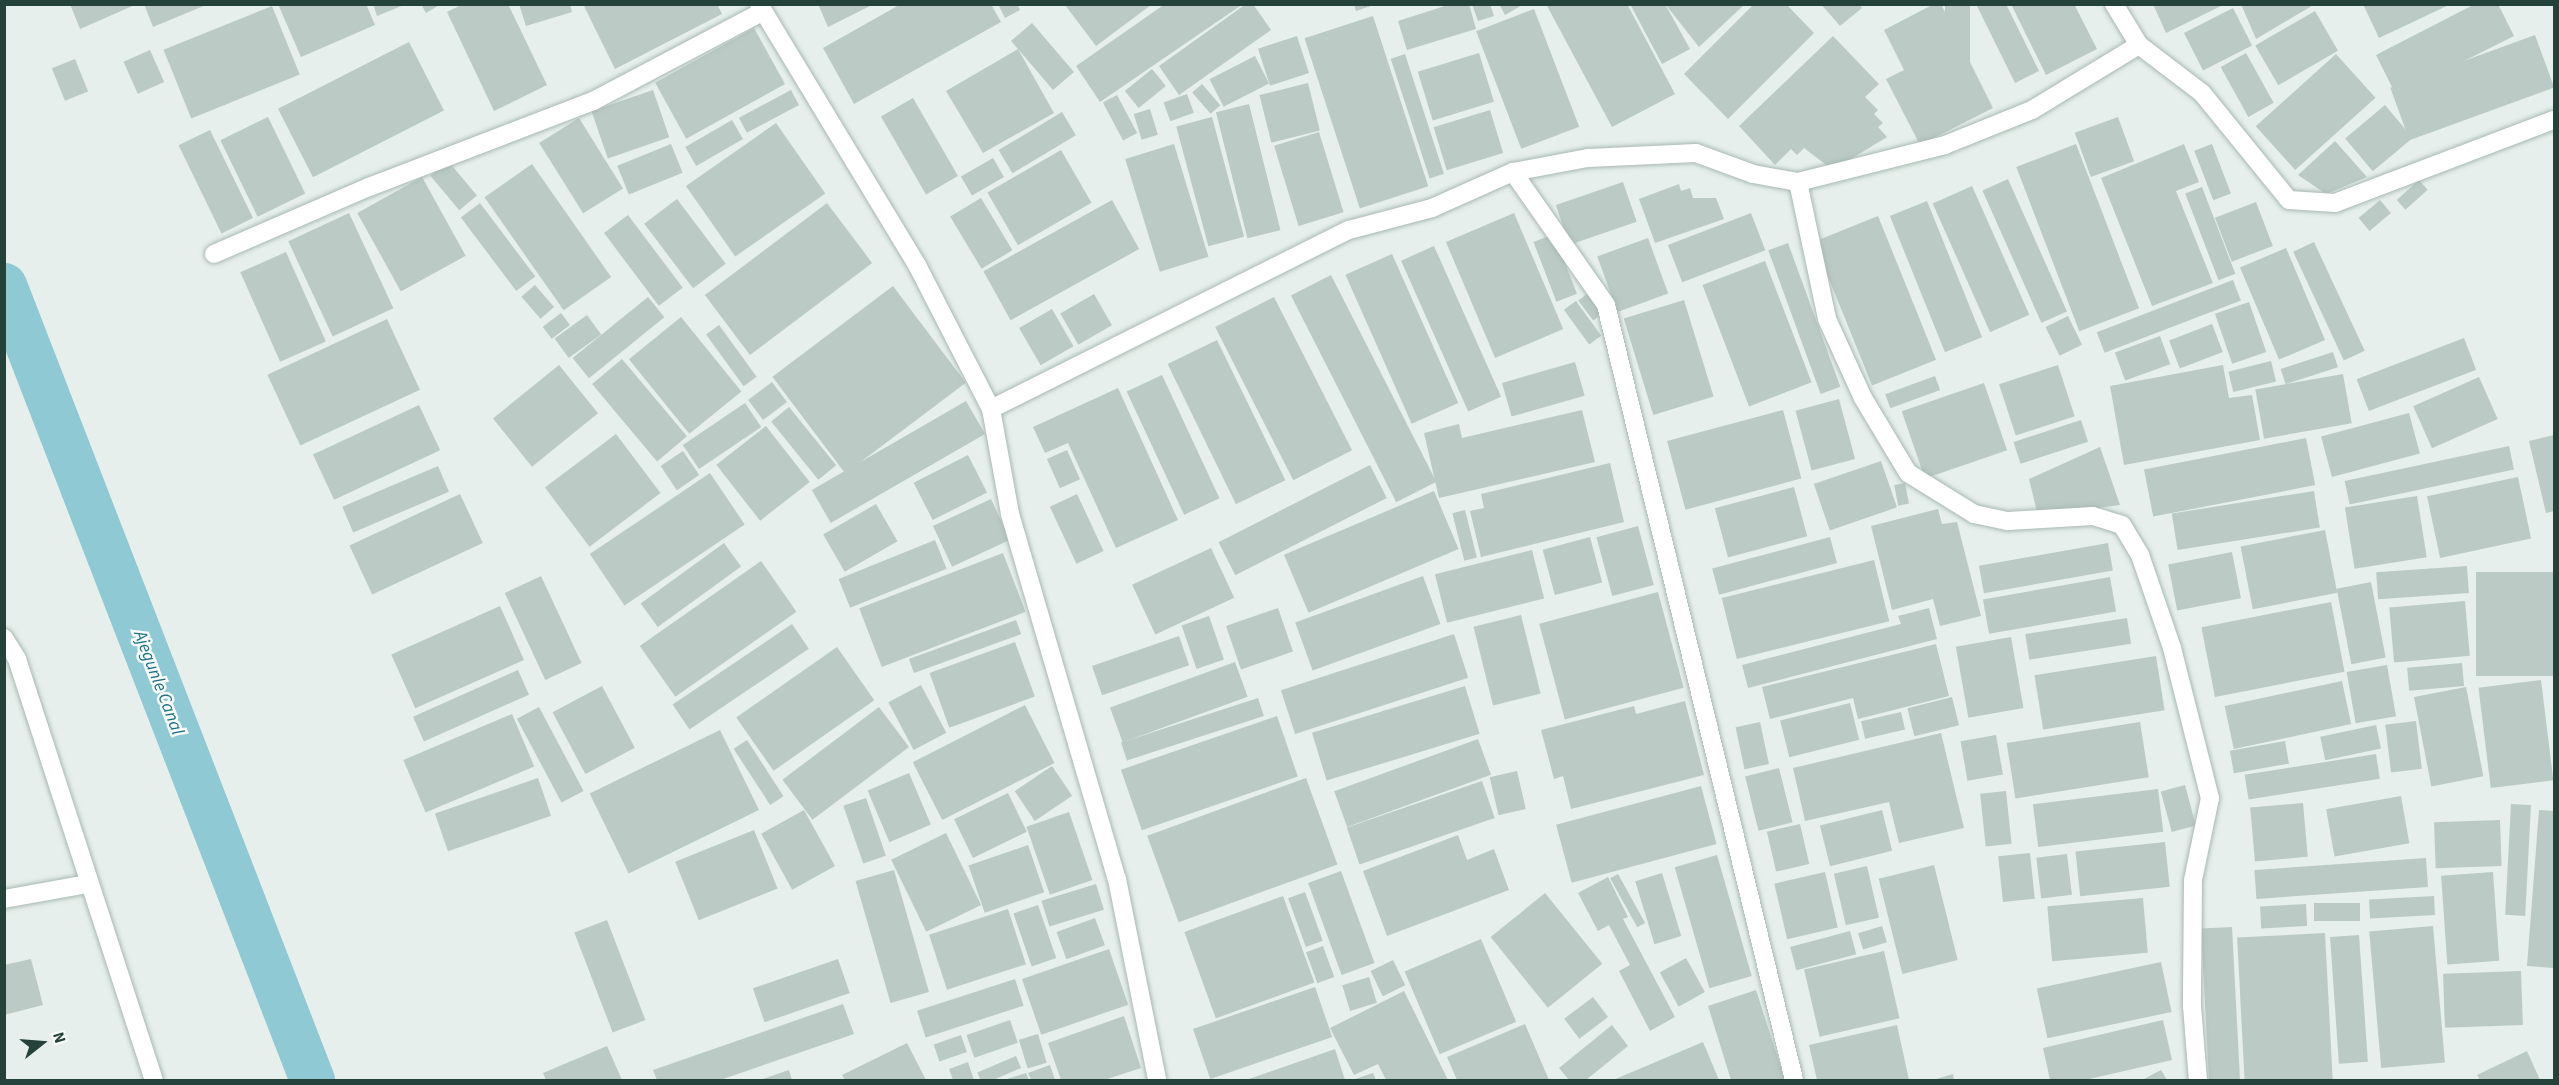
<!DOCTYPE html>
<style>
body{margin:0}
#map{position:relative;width:2559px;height:1085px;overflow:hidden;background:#e6efeb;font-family:"Source Sans 3",sans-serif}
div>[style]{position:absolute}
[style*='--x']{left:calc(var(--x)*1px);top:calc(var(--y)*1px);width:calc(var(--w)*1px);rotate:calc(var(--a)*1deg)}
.canal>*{height:45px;margin:-22.5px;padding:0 22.5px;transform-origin:22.5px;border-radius:22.5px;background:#8ec9d4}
.building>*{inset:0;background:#bbcac4;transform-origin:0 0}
.roads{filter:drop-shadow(0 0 2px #a8b8b2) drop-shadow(0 0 2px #a8b8b2)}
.minor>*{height:18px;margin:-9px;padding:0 9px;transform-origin:9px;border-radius:9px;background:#fff}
span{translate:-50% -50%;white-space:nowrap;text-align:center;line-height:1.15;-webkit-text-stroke:5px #f7fbf9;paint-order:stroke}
.water-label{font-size:18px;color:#1c6f80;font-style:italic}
.frame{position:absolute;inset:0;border:6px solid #24423a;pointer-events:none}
.north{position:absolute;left:12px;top:1013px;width:60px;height:60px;-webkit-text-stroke:4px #f7fbf9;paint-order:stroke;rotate:73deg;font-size:16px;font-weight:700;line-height:24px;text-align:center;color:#24423a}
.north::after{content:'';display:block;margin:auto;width:21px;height:27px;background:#24423a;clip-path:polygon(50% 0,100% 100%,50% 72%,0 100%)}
</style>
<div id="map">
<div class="canal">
<i style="--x:4;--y:285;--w:853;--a:68.82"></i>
</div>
<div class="building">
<i style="clip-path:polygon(70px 4px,137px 4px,80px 29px)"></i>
<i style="clip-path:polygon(144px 4px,206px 4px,206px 5px,153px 27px)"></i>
<i style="clip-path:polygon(278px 4px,366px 4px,375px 25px,301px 57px)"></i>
<i style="clip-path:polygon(373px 4px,404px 4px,404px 5px,377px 16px)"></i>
<i style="clip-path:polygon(421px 4px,441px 4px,426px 13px)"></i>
<i style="clip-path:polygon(463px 4px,508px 4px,547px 85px,494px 111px,447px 12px)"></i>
<i style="clip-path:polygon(519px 4px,570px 4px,572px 12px,526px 26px)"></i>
<i style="clip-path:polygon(583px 4px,717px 4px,722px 14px,615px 69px)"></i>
<i style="clip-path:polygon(818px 4px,874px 4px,828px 27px)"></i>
<i style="clip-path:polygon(901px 4px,991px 4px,1001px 22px,854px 104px,823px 48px)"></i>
<i style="clip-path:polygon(998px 4px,1017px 4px,1020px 10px,1005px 18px)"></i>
<i style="clip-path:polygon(1165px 4px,1243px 4px,1100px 102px,1076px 66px)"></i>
<i style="clip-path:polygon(1246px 4px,1253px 4px,1271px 30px,1179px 95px,1159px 66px)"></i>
<i style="clip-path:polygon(1354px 4px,1374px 4px,1374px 5px,1356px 11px)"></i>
<i style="clip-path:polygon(1451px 4px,1469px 4px,1476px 29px,1407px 50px,1398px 21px)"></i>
<i style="clip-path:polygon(1472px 4px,1490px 4px,1494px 16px,1478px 21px)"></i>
<i style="clip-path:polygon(1499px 4px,1524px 4px,1505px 15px)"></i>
<i style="clip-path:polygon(1546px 4px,1627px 4px,1675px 94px,1612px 127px)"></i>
<i style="clip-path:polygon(1630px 4px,1665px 4px,1690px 49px,1662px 64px)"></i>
<i style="clip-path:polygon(1754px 4px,1786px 4px,1814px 33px,1728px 119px,1684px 74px)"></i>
<i style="clip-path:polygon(1821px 4px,1859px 4px,1862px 8px,1840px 26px)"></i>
<i style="clip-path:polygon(1934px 4px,1941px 4px,1993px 108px,1920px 145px,1886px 79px,1904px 70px,1884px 30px)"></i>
<i style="left:1945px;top:4px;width:25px;height:113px"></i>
<i style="clip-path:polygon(1976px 4px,2006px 4px,2039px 71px,2015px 83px)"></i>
<i style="clip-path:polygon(2011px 4px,2074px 4px,2097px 49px,2046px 75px)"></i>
<i style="clip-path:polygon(2153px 4px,2225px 4px,2166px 33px)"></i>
<i style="clip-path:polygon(2241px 4px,2315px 4px,2256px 39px)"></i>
<i style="clip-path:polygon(2363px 4px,2451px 4px,2379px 38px)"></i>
<i style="clip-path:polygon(2475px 4px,2498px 4px,2514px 36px,2396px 95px,2376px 55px)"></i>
<i style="clip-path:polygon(1065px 5px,1151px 5px,1096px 46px)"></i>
<i style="clip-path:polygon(1666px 5px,1744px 5px,1699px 47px)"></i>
<i style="left:272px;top:6px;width:74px;height:117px;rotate:68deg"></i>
<i style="left:2233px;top:8px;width:42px;height:55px;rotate:63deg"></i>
<i style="left:1534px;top:9px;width:126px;height:62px;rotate:69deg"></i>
<i style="left:2315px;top:11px;width:46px;height:69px;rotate:60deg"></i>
<i style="left:1373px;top:16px;width:179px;height:72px;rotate:72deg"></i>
<i style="clip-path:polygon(1032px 23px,1074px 72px,1053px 90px,1018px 49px,1054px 113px,983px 153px,946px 91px,1018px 49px,1011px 41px)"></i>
<i style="left:754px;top:28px;width:64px;height:113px;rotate:61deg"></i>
<i style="left:2535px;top:35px;width:56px;height:154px;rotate:70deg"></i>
<i style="left:1297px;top:36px;width:39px;height:41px;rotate:72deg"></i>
<i style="clip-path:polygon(1833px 36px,1879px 84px,1865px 97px,1878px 110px,1874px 114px,1883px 123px,1878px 127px,1887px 137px,1833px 170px,1804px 148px,1797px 155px,1791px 149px,1775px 165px,1739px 126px)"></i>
<i style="left:409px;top:42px;width:77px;height:147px;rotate:63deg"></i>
<i style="left:150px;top:50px;width:35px;height:29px;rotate:66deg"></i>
<i style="left:1479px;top:53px;width:51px;height:64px;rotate:73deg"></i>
<i style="left:2246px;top:53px;width:57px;height:29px;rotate:61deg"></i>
<i style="left:1405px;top:54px;width:126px;height:15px;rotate:72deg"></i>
<i style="left:2336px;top:54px;width:59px;height:108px;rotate:48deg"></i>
<i style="left:1255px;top:56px;width:31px;height:51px;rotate:63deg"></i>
<i style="left:75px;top:59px;width:35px;height:25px;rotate:68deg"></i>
<i style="left:1152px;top:69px;width:22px;height:35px;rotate:51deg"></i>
<i style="left:1308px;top:83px;width:49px;height:50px;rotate:76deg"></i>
<i style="left:1202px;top:84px;width:28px;height:13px;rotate:49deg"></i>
<i style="left:653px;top:90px;width:50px;height:65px;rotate:71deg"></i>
<i style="left:791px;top:90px;width:17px;height:59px;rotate:62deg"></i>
<i style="left:1187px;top:94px;width:20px;height:25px;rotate:70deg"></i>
<i style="left:1117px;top:95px;width:43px;height:16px;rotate:62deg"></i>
<i style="left:913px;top:98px;width:90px;height:37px;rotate:60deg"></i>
<i style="left:1249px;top:104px;width:130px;height:34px;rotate:76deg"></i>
<i style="left:2385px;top:105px;width:43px;height:52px;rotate:50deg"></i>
<i style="left:1150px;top:109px;width:27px;height:17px;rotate:73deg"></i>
<i style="left:1490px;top:110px;width:45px;height:59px;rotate:73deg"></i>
<i style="left:1062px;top:112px;width:27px;height:74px;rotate:59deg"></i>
<i style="left:268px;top:117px;width:85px;height:53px;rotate:64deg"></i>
<i style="left:1212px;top:117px;width:124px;height:37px;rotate:75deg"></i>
<i style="left:2118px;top:117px;width:47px;height:46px;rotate:70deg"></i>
<i style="left:579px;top:118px;width:83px;height:47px;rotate:58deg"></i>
<i style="left:732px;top:120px;width:22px;height:54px;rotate:60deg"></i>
<i style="left:776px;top:123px;width:86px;height:110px;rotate:55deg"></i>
<i style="left:210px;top:130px;width:98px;height:35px;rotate:64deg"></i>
<i style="left:1319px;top:132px;width:84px;height:47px;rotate:73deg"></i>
<i style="clip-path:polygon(2335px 141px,2367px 177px,2326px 194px,2298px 175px)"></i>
<i style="left:671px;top:144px;width:31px;height:58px;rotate:68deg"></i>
<i style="left:1174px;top:144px;width:118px;height:51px;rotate:73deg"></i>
<i style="left:2076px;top:144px;width:176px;height:64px;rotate:69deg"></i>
<i style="clip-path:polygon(2184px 144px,2199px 182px,2176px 191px,2213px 283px,2152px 306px,2101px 178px)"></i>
<i style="left:2212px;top:144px;width:53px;height:19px;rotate:69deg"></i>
<i style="left:1061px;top:150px;width:61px;height:85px;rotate:60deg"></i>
<i style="left:993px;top:158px;width:22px;height:37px;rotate:60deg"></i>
<i style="left:448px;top:161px;width:45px;height:23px;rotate:50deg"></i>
<i style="left:532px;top:164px;width:138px;height:58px;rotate:55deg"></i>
<i style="left:422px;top:177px;width:90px;height:74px;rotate:61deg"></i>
<i style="left:2008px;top:179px;width:145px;height:28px;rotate:66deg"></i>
<i style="left:2419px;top:180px;width:13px;height:30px;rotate:48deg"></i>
<i style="left:1623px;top:182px;width:42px;height:71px;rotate:71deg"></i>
<i style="clip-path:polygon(1679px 184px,1681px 191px,1690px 188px,1693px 198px,1716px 198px,1724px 219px,1655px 243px,1639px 199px)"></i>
<i style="left:1972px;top:186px;width:141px;height:43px;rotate:66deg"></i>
<i style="left:2202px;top:187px;width:93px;height:18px;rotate:69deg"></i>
<i style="left:981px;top:198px;width:61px;height:36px;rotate:59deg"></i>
<i style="left:677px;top:199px;width:81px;height:41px;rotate:53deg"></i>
<i style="left:1112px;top:200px;width:56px;height:147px;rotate:61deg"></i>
<i style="left:2380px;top:200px;width:17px;height:28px;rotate:50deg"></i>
<i style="left:1927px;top:201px;width:147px;height:40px;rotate:68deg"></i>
<i style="left:2256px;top:202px;width:47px;height:44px;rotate:69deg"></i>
<i style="left:480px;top:203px;width:92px;height:24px;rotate:53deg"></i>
<i style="left:827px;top:203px;width:75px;height:153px;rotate:53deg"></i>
<i style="left:349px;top:213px;width:105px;height:67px;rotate:65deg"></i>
<i style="left:1514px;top:213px;width:126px;height:74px;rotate:67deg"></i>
<i style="left:1751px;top:213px;width:40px;height:89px;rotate:69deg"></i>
<i style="left:628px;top:215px;width:91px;height:30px;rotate:53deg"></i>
<i style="left:1878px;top:216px;width:155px;height:69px;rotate:68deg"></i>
<i style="left:1554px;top:234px;width:64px;height:22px;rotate:69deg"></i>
<i style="left:1648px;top:238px;width:59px;height:54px;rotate:70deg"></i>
<i style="left:2314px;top:242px;width:120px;height:23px;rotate:65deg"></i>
<i style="left:1788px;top:243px;width:153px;height:21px;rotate:70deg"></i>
<i style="left:1434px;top:246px;width:165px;height:36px;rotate:66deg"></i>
<i style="left:2286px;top:248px;width:100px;height:50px;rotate:67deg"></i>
<i style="left:286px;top:252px;width:98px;height:50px;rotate:66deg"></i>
<i style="left:1392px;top:254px;width:163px;height:51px;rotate:66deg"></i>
<i style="left:1765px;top:261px;width:130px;height:67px;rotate:69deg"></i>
<i style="left:1331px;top:275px;width:232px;height:45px;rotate:63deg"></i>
<i style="left:2233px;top:280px;width:22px;height:146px;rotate:69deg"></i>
<i style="left:535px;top:285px;width:29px;height:18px;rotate:49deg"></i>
<i style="left:893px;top:286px;width:121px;height:151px;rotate:53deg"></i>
<i style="left:1094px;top:294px;width:36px;height:39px;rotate:60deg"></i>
<i style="left:1587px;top:294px;width:25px;height:11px;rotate:53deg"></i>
<i style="left:648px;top:297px;width:26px;height:97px;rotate:51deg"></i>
<i style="left:1274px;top:297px;width:172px;height:66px;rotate:63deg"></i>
<i style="left:1684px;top:300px;width:101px;height:63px;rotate:73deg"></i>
<i style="left:1576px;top:301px;width:43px;height:15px;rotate:54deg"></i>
<i style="left:2249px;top:302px;width:53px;height:36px;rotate:71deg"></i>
<i style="left:1052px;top:309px;width:43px;height:38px;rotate:60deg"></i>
<i style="left:561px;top:313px;width:15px;height:23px;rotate:53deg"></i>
<i style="left:587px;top:315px;width:24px;height:40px;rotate:54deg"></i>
<i style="left:2068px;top:316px;width:32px;height:25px;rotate:64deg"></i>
<i style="left:681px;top:317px;width:96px;height:67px;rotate:51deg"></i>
<i style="left:387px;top:319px;width:78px;height:132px;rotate:65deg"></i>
<i style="left:2212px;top:324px;width:30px;height:46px;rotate:69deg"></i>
<i style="left:719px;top:325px;width:64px;height:16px;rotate:54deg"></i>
<i style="left:2160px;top:336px;width:30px;height:48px;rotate:70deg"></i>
<i style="left:2464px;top:338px;width:34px;height:115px;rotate:69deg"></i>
<i style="left:1217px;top:340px;width:156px;height:55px;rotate:64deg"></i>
<i style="left:2333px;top:352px;width:16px;height:55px;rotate:72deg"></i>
<i style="left:622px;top:359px;width:101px;height:39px;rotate:50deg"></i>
<i style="left:2271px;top:361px;width:21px;height:44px;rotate:76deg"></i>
<i style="left:1575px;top:362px;width:35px;height:76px;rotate:74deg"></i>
<i style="left:559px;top:365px;width:62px;height:85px;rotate:51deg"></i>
<i style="left:2058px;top:365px;width:54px;height:62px;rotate:72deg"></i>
<i style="clip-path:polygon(2223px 365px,2229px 398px,2252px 395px,2260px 440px,2124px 465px,2110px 386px)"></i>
<i style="left:2343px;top:374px;width:50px;height:89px;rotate:80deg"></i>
<i style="left:1162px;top:375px;width:136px;height:39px;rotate:65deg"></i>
<i style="left:1935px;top:376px;width:15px;height:53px;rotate:70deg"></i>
<i style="left:2479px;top:377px;width:46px;height:72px;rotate:66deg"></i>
<i style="left:772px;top:382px;width:25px;height:30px;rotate:53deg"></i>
<i style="left:1984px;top:383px;width:71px;height:87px;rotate:71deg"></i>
<i style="clip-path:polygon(1118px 388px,1178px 520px,1116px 548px,1068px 443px,1045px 453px,1033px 427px)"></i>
<i style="left:1839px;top:399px;width:62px;height:45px;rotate:75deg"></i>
<i style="left:966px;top:401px;width:38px;height:178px;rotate:60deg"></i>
<i style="left:745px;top:403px;width:29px;height:75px;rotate:56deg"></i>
<i style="left:419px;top:405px;width:50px;height:117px;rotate:65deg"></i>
<i style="left:789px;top:407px;width:75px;height:23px;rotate:51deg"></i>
<i style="clip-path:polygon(1582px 410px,1595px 462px,1439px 498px,1424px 433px,1459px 424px,1462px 438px)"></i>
<i style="left:1783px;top:410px;width:71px;height:120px;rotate:75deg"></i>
<i style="left:2409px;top:413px;width:42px;height:91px;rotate:75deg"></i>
<i style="left:2081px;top:420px;width:23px;height:71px;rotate:72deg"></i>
<i style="left:766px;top:426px;width:71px;height:63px;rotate:52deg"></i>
<i style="left:616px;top:434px;width:74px;height:89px;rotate:53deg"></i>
<i style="clip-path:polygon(2554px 435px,2554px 511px,2546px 513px,2529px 441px)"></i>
<i style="left:2306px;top:438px;width:48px;height:165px;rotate:79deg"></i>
<i style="left:2509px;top:446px;width:24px;height:168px;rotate:78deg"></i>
<i style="clip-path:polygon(2100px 447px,2120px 505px,2038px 516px,2029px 479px)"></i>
<i style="left:1067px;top:450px;width:32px;height:22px;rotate:66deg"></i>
<i style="left:683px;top:451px;width:29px;height:27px;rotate:56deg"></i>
<i style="left:968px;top:455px;width:42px;height:61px;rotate:63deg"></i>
<i style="left:1881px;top:461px;width:49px;height:71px;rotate:71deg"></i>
<i style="clip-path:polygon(1610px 463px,1624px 522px,1481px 557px,1470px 511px,1484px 508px,1481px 494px)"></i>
<i style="left:1370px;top:465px;width:37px;height:170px;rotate:63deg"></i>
<i style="left:438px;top:466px;width:28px;height:104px;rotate:67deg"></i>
<i style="left:710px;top:473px;width:62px;height:145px;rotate:56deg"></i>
<i style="left:2518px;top:477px;width:63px;height:93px;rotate:78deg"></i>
<i style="left:1905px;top:483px;width:21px;height:11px;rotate:79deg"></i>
<i style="left:1794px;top:487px;width:51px;height:82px;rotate:75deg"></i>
<i style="left:1434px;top:491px;width:63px;height:163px;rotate:67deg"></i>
<i style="left:2314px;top:491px;width:37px;height:144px;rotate:81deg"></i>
<i style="left:460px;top:494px;width:54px;height:122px;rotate:65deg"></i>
<i style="left:1077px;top:494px;width:63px;height:30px;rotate:65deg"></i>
<i style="left:2417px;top:496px;width:62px;height:73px;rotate:81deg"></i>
<i style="left:991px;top:499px;width:45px;height:64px;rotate:65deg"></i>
<i style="left:876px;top:504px;width:43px;height:61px;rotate:60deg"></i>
<i style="clip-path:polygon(1938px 509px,1942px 524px,1957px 522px,1981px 616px,1940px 626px,1933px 599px,1892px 610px,1871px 526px)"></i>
<i style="left:1465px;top:510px;width:49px;height:13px;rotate:76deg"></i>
<i style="left:1638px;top:526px;width:61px;height:43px;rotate:75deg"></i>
<i style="left:2325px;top:530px;width:64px;height:86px;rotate:79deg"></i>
<i style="left:1590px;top:537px;width:47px;height:49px;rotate:75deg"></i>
<i style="left:1830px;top:537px;width:27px;height:122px;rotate:75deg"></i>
<i style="left:935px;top:540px;width:31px;height:104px;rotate:68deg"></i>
<i style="left:724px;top:543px;width:29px;height:103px;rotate:54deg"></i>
<i style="left:2108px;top:543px;width:28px;height:131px;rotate:80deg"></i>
<i style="left:1211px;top:548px;width:55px;height:87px;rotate:65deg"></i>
<i style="left:1532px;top:550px;width:50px;height:100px;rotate:76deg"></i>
<i style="left:2232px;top:552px;width:47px;height:65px;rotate:79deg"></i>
<i style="left:1003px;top:553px;width:63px;height:154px;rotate:69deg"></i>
<i style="left:1874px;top:560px;width:63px;height:157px;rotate:76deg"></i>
<i style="left:761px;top:561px;width:62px;height:148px;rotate:55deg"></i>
<i style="left:2467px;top:566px;width:27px;height:91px;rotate:86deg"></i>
<i style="left:2554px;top:572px;width:104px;height:78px;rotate:90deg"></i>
<i style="left:541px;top:576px;width:96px;height:40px;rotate:65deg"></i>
<i style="left:1423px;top:576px;width:51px;height:136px;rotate:70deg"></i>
<i style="left:2110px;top:577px;width:35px;height:129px;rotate:80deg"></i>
<i style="left:2371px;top:582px;width:77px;height:35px;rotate:79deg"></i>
<i style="left:1658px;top:592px;width:99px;height:123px;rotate:75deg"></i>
<i style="left:2465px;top:601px;width:55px;height:76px;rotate:85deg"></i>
<i style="left:2331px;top:602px;width:71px;height:132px;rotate:79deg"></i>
<i style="left:500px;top:606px;width:59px;height:119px;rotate:66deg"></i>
<i style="left:1278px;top:608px;width:46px;height:55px;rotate:71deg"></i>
<i style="clip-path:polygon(1929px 608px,1937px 639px,1748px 688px,1742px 665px,1901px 624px,1898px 616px)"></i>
<i style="left:1521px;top:615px;width:81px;height:49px;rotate:76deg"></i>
<i style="left:1209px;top:616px;width:46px;height:29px;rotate:71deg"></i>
<i style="left:2127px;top:618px;width:26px;height:103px;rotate:81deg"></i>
<i style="left:1016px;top:620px;width:15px;height:114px;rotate:70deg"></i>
<i style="left:792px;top:624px;width:30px;height:144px;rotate:56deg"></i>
<i style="left:1454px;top:634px;width:46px;height:182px;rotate:72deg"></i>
<i style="left:1179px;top:636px;width:31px;height:92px;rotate:71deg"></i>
<i style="left:2011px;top:637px;width:72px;height:56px;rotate:80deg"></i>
<i style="left:1015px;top:642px;width:58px;height:91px;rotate:70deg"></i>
<i style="clip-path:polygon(1936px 644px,1949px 696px,1858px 719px,1853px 698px,1770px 719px,1762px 687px)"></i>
<i style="left:837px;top:647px;width:65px;height:123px;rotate:55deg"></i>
<i style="left:2156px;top:656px;width:55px;height:123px;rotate:81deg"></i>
<i style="left:1235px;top:662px;width:37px;height:133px;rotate:70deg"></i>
<i style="left:2462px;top:663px;width:23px;height:55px;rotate:85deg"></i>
<i style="left:2387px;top:665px;width:52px;height:41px;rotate:80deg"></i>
<i style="left:518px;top:670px;width:27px;height:115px;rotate:66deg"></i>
<i style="left:2541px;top:680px;width:101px;height:63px;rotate:83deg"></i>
<i style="left:2342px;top:681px;width:44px;height:120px;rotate:78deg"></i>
<i style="left:921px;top:685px;width:54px;height:37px;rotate:62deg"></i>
<i style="left:602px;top:686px;width:70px;height:56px;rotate:62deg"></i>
<i style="left:1465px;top:686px;width:50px;height:160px;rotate:73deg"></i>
<i style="left:2466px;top:687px;width:91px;height:53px;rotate:79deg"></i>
<i style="left:1952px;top:697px;width:29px;height:46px;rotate:76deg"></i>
<i style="left:1258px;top:698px;width:19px;height:144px;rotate:72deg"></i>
<i style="clip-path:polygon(1685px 701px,1704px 775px,1571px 809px,1563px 776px,1554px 779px,1541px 730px,1634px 706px,1636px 714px)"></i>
<i style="left:1850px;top:703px;width:38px;height:72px;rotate:76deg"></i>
<i style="left:1025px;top:705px;width:65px;height:126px;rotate:63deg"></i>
<i style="left:539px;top:707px;width:95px;height:25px;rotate:62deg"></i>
<i style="left:879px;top:707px;width:50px;height:121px;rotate:53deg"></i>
<i style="left:1901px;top:712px;width:18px;height:41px;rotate:77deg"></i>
<i style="left:512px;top:714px;width:57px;height:118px;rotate:67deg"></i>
<i style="left:1277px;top:716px;width:64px;height:165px;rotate:71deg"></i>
<i style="left:2416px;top:721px;width:48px;height:31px;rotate:83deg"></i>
<i style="left:1760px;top:722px;width:43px;height:25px;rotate:78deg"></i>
<i style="left:2140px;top:722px;width:56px;height:135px;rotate:81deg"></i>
<i style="left:2376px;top:725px;width:24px;height:57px;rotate:78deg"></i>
<i style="left:720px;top:730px;width:89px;height:145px;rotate:64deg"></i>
<i style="clip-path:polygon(1941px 733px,1964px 828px,1899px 843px,1889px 802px,1805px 821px,1793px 768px)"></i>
<i style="left:1996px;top:735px;width:40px;height:36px;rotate:80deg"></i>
<i style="left:1478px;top:739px;width:38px;height:153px;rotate:70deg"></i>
<i style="left:747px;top:740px;width:67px;height:16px;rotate:57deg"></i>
<i style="left:2285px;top:741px;width:23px;height:56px;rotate:80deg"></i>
<i style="left:2376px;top:754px;width:25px;height:133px;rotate:81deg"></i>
<i style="left:1052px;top:766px;width:36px;height:45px;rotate:56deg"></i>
<i style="left:1779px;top:768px;width:56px;height:35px;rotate:76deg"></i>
<i style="left:1517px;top:771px;width:39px;height:28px;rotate:77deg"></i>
<i style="left:909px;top:773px;width:56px;height:45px;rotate:67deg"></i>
<i style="left:538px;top:778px;width:40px;height:109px;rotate:71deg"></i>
<i style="left:1306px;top:778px;width:92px;height:169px;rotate:70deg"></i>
<i style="left:1482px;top:781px;width:39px;height:143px;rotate:71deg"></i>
<i style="left:2185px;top:785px;width:42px;height:25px;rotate:75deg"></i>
<i style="left:1701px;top:786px;width:60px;height:150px;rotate:75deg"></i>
<i style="left:2158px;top:789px;width:43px;height:126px;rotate:83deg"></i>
<i style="left:2006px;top:791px;width:53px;height:26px;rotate:84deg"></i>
<i style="left:1008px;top:793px;width:43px;height:60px;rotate:64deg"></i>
<i style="left:2401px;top:796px;width:48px;height:76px;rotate:80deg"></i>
<i style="left:866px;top:798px;width:61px;height:24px;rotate:71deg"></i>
<i style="left:2303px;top:803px;width:54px;height:53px;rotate:85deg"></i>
<i style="left:2511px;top:804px;width:20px;height:111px;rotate:3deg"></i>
<i style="left:804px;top:810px;width:64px;height:49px;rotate:61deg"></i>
<i style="left:1882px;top:810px;width:42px;height:64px;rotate:76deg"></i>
<i style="clip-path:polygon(2539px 810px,2554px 811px,2554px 968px,2527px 966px)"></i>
<i style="left:1069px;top:812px;width:72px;height:45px;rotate:71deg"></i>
<i style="left:2500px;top:820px;width:46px;height:66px;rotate:88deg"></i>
<i style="left:1800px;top:824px;width:41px;height:34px;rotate:77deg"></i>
<i style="left:754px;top:830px;width:63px;height:85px;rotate:68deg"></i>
<i style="left:946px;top:833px;width:80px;height:61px;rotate:64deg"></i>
<i style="clip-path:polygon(1458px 835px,1467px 860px,1494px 849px,1509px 890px,1387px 936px,1363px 871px)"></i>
<i style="left:2165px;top:842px;width:45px;height:90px;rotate:84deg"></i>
<i style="left:1028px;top:845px;width:50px;height:63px;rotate:71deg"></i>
<i style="left:2030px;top:853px;width:46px;height:32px;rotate:84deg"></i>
<i style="left:2067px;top:854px;width:41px;height:31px;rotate:83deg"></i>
<i style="left:1717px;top:855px;width:126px;height:44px;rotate:74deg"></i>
<i style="left:2426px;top:858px;width:29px;height:172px;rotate:86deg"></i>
<i style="left:1934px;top:865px;width:98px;height:57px;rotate:76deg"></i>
<i style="left:1867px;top:866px;width:53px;height:34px;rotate:77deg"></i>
<i style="left:894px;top:870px;width:127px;height:40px;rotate:74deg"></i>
<i style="left:1341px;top:871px;width:98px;height:35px;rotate:70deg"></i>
<i style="left:1825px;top:872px;width:57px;height:52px;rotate:77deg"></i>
<i style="left:2493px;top:872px;width:89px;height:52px;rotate:86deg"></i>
<i style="left:1662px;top:873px;width:66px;height:28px;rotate:73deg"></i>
<i style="left:1618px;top:874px;width:56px;height:9px;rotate:61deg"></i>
<i style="clip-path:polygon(1608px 877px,1628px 917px,1623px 919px,1675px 1017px,1650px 1031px,1619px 971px,1630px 965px,1609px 925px,1598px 931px,1578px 893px)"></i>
<i style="left:1096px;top:884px;width:27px;height:57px;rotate:73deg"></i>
<i style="left:1305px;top:892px;width:52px;height:18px;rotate:70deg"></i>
<i style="left:1545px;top:893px;width:91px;height:70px;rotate:51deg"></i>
<i style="left:1283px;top:896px;width:92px;height:105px;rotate:70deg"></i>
<i style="left:2434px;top:896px;width:19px;height:65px;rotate:87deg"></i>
<i style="left:2143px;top:898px;width:55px;height:96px;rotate:85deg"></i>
<i style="left:2314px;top:903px;width:46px;height:18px"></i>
<i style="left:2306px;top:904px;width:22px;height:46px;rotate:87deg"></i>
<i style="left:1038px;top:905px;width:56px;height:26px;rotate:71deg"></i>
<i style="left:1008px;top:909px;width:58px;height:83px;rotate:72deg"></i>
<i style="left:1095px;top:918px;width:29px;height:41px;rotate:70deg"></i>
<i style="left:607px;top:920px;width:107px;height:35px;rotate:69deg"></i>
<i style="left:1882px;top:926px;width:17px;height:25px;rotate:73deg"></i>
<i style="left:2433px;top:926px;width:137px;height:64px;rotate:85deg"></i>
<i style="left:2232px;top:927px;width:153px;height:31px;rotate:87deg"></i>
<i style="left:1850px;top:931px;width:24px;height:62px;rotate:75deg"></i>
<i style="left:2325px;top:933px;width:147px;height:88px;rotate:87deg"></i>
<i style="left:2359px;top:935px;width:127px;height:29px;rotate:86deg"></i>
<i style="left:1481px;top:939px;width:90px;height:83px;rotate:67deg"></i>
<i style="left:1323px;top:946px;width:33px;height:18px;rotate:70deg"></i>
<i style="left:1109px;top:949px;width:59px;height:92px;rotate:71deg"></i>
<i style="left:1884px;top:951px;width:69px;height:82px;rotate:77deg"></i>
<i style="left:1686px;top:958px;width:39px;height:30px;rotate:61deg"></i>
<i style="clip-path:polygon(31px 959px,43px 1005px,4px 1015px,4px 965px)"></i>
<i style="left:838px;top:959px;width:36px;height:90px;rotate:71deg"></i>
<i style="left:1393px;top:960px;width:28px;height:25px;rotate:64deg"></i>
<i style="left:2161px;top:962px;width:51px;height:127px;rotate:78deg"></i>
<i style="left:2521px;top:971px;width:54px;height:78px;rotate:88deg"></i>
<i style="left:1369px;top:977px;width:27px;height:28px;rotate:73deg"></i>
<i style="left:1015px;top:979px;width:28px;height:103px;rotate:72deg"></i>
<i style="left:1315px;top:987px;width:53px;height:129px;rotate:71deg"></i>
<i style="clip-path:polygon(1756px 990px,1785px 1080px,1731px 1080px,1708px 1006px)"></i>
<i style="clip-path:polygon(1404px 991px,1448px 1080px,1386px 1080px,1378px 1064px,1354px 1075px,1330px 1028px)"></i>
<i style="left:1593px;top:997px;width:25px;height:36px;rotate:53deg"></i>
<i style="clip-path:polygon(843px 1004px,854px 1034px,720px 1080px,657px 1080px,653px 1070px)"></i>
<i style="clip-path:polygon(1124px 1016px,1141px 1068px,1104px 1080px,1061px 1080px,1048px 1043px)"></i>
<i style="left:1010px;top:1020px;width:24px;height:46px;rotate:71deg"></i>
<i style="clip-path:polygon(2163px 1020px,2172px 1060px,2085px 1080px,2050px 1080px,2043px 1048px)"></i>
<i style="clip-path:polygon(1525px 1024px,1549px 1080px,1457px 1080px,1447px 1057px)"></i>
<i style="clip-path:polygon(1612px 1025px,1628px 1046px,1586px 1080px,1569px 1080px,1559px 1068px)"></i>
<i style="clip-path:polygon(1897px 1025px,1909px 1080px,1817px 1080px,1809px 1045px)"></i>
<i style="left:1038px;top:1034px;width:30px;height:20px;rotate:73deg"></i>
<i style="left:961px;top:1035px;width:18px;height:29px;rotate:71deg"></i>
<i style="clip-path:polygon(1703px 1042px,1719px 1080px,1613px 1080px)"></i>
<i style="clip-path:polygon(907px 1043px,926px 1080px,845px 1080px,842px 1075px)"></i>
<i style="clip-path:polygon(607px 1046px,622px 1080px,546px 1080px,543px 1073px)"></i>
<i style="clip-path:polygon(1335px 1049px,1345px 1080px,1246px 1080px)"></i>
<i style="clip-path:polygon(2527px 1051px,2540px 1080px,2480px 1080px,2477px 1075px)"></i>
<i style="left:1016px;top:1056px;width:13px;height:42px;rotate:67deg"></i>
<i style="clip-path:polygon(968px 1062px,974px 1080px,953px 1080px,949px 1069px)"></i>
<i style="clip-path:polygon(1050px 1065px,1055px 1080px,1031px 1080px,1028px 1073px)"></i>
<i style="clip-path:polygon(789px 1070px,792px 1080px,760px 1080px)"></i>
<i style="clip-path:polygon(2161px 1070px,2167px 1080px,2142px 1080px)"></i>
<i style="clip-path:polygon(1026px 1073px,1029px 1080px,1004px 1080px)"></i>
<i style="clip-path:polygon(1373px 1073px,1376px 1080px,1352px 1080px)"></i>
<i style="clip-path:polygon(1953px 1074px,1954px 1080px,1933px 1080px)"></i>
</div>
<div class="roads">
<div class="minor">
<i style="--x:759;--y:4;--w:305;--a:58.8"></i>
<i style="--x:917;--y:265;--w:162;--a:62.8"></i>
<i style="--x:991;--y:409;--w:107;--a:79.7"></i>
<i style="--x:1010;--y:514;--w:380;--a:73.7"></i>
<i style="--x:1117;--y:879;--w:205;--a:78.7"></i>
<i style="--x:2114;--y:4;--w:48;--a:58.6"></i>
<i style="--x:2139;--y:45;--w:79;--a:37.3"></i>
<i style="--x:2202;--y:93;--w:138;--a:50.9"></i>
<i style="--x:2289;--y:200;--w:46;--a:3.7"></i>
<i style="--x:2335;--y:203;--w:234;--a:-20.8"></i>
<i style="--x:1513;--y:172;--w:162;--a:55"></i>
<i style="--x:1606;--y:305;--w:797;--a:76.36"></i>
<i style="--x:1798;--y:182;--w:140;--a:78"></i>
<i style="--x:1827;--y:319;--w:87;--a:65.5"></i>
<i style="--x:1863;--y:398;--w:87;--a:59"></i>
<i style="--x:1908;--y:473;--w:78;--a:31.8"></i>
<i style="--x:1974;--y:514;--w:35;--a:12"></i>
<i style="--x:2008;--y:521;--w:85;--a:-3.4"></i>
<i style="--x:2093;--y:516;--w:30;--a:17"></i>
<i style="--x:2122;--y:525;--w:35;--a:59"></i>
<i style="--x:2140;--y:555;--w:98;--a:71"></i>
<i style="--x:2172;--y:648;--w:155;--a:75.8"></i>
<i style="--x:2210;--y:798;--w:84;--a:101.7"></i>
<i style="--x:2193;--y:880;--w:126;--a:90.5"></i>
<i style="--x:2192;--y:1006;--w:74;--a:85.4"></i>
<i style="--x:214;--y:254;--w:169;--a:-23.4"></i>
<i style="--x:369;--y:187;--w:240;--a:-21"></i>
<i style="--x:593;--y:101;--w:191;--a:-27.8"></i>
<i style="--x:991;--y:409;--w:400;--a:-26.6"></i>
<i style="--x:1349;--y:230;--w:86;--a:-14.8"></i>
<i style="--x:1432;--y:208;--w:89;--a:-24"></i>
<i style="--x:1513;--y:172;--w:76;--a:-10.6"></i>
<i style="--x:1588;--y:158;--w:108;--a:-2.7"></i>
<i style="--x:1696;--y:153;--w:61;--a:20.2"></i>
<i style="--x:1753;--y:174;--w:46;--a:10.1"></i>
<i style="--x:1798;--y:182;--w:152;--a:-14.1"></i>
<i style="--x:1945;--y:145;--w:94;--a:-21.9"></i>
<i style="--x:2032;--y:110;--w:125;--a:-31.3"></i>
<i style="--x:4;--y:638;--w:25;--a:58"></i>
<i style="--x:17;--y:659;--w:443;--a:72"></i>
<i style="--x:4;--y:899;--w:84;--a:-10.2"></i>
</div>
</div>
<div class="water-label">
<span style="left:158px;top:683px;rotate:69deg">Ajegunle Canal</span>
</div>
<div class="frame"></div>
<div class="north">N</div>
</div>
